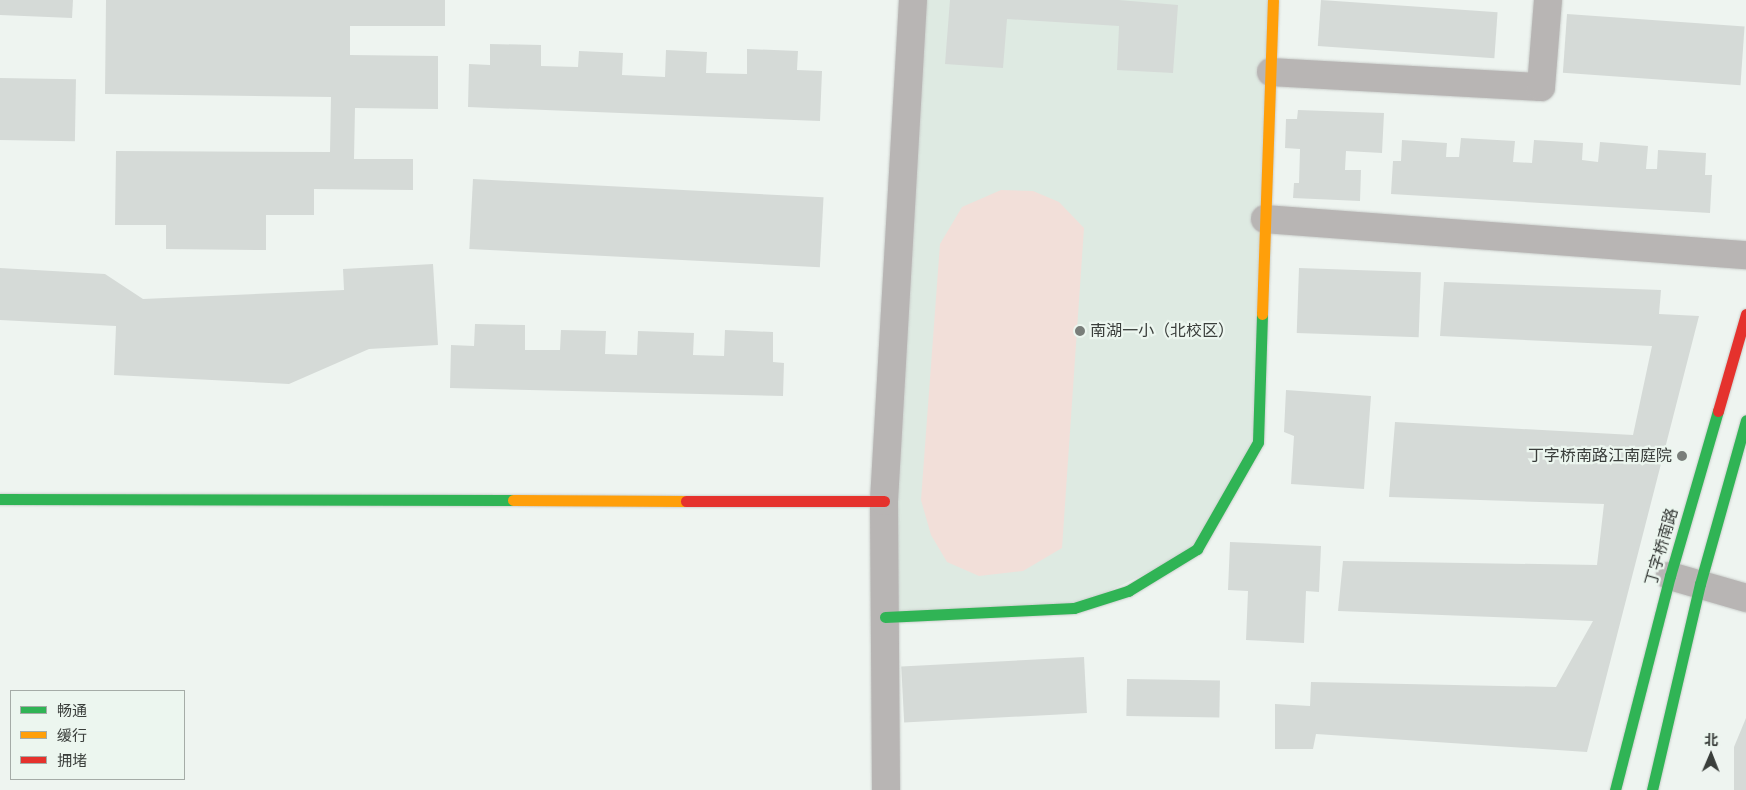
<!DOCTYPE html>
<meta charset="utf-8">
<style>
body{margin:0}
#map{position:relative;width:1746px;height:790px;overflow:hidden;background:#eef4f0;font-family:Raleway,"Noto Sans SC",sans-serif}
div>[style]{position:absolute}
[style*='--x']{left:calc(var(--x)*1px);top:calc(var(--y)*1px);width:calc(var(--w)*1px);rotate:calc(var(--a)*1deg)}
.built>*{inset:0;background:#deeae2}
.green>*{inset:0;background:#f2dfd9}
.building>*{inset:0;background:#d5dad7;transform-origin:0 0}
.roads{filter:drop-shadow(0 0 1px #cbcfcc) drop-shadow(0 0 1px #cbcfcc)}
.street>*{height:28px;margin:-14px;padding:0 14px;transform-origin:14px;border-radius:14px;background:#b8b5b4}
.fast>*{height:11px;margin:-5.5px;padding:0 5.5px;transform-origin:5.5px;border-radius:5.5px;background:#30b455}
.slow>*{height:11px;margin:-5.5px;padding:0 5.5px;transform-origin:5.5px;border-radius:5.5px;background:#ff9f0a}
.jam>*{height:11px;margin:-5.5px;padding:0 5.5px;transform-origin:5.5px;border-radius:5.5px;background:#e5322d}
.dots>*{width:14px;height:14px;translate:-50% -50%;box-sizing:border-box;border:2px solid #ecf6ef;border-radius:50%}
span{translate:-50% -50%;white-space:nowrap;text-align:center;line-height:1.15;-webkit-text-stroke:4.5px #ecf6ef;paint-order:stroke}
.poi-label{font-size:16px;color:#3a3e3b}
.left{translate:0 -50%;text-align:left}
.right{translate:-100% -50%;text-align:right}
.street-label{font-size:16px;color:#3a3e3b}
.legend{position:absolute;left:10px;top:690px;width:175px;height:90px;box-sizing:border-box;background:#ecf6ef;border:1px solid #a5aca7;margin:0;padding:6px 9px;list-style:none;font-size:15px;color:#3a3e3b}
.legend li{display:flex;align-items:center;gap:10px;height:25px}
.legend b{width:25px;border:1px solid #a5aca7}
.north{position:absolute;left:1686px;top:730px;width:50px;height:50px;-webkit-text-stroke:4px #ecf6ef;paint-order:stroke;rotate:1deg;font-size:14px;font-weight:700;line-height:20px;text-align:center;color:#3a3e3b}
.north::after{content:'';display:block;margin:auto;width:18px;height:22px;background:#3a3e3b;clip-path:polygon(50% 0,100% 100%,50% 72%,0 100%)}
</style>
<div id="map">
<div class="built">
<i style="clip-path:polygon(914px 0,1273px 0,1258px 442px,1197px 549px,1074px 608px,885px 617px)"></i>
</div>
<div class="green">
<i style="clip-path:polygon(1001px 190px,1033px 191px,1059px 202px,1084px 228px,1062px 548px,1023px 571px,979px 576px,947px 562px,931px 535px,921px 500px,940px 244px,962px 207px)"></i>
</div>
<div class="building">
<i style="clip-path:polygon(0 0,73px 0,72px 18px,0 15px)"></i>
<i style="clip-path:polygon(106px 0,445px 0,445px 26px,350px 26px,350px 55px,438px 56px,438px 109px,355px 108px,354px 159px,413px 159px,413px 190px,314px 189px,314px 215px,266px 215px,266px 250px,166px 249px,166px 225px,115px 225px,116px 151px,330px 152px,331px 97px,105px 94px)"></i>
<i style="clip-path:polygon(950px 0,1119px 0,1178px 5px,1173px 73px,1117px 70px,1119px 26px,1007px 19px,1003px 68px,945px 64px)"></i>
<i style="left:1321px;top:0;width:177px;height:46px;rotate:4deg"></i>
<i style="left:1567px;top:14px;width:178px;height:59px;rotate:4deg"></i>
<i style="clip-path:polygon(490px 44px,541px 45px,541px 66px,578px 67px,579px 51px,623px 53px,622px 75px,665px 77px,666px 50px,707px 52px,706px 73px,747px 74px,747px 49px,798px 51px,797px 70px,822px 71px,820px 121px,468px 107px,469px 64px,490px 65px)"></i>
<i style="left:0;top:78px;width:76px;height:62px;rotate:1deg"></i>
<i style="clip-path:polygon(1298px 110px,1384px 113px,1382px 153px,1346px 151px,1345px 170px,1361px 170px,1360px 201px,1293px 198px,1294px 183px,1299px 183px,1300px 149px,1285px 148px,1286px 119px,1297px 119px)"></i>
<i style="clip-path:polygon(1461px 138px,1515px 141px,1513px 162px,1532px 163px,1534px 140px,1583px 143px,1582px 160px,1598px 162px,1600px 142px,1648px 146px,1646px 169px,1657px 169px,1658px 150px,1706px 153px,1705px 175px,1712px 175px,1710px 213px,1391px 194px,1393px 161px,1401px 161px,1402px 140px,1447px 143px,1446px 157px,1459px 157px)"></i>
<i style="left:473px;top:179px;width:351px;height:70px;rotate:3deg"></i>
<i style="clip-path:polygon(433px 264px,438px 345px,369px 349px,289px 384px,114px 375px,116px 326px,0 320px,0 268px,105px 274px,143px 299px,344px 290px,343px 269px)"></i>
<i style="left:1299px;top:268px;width:122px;height:65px;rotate:2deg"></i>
<i style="clip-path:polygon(1444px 282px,1661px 290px,1659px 314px,1699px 316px,1587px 752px,1316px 734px,1313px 749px,1275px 749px,1275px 704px,1310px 706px,1311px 682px,1556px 687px,1593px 621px,1338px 611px,1343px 561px,1597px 565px,1604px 504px,1389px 497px,1395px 422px,1633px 435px,1652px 346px,1440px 336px)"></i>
<i style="clip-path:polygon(475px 324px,525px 325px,525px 350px,560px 350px,561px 330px,606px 331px,605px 354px,637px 355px,638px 331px,694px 333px,693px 355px,724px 356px,725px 330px,773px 332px,773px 362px,784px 363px,783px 396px,450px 388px,451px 345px,474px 346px)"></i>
<i style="clip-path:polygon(1286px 390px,1371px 396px,1364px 489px,1291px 484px,1294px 436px,1284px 432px)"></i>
<i style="clip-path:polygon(1230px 542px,1321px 546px,1319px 592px,1306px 591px,1304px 643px,1246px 640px,1248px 591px,1228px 590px)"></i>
<i style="left:1084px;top:657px;width:56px;height:183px;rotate:87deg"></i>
<i style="left:1127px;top:679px;width:93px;height:37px;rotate:1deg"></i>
<i style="clip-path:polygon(1746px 718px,1746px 790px,1734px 790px,1734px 747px)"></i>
</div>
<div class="roads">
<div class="street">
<i style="--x:1271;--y:72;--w:270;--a:3.2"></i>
<i style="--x:1541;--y:87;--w:87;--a:-85.4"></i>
<i style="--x:1265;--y:219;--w:482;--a:4.3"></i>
<i style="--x:1670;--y:576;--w:79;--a:16.1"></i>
<i style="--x:886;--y:790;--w:289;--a:-90.4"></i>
<i style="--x:884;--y:501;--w:502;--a:-86.69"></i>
</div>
<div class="fast">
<i style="--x:0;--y:499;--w:513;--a:0.11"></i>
<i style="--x:885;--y:617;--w:189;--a:-2.7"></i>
<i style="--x:1074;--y:608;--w:57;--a:-17.5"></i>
<i style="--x:1128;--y:591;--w:81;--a:-31.3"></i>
<i style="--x:1197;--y:549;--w:123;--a:-60.3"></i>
<i style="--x:1258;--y:442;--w:128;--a:-88.2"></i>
<i style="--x:1615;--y:790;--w:221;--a:-75.6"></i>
<i style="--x:1670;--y:576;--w:172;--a:-73.8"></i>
<i style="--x:1652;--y:790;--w:212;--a:-76.9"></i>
<i style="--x:1700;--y:584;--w:170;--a:-74.3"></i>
</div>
<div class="slow">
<i style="--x:1262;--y:314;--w:314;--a:-88"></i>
<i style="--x:513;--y:500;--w:173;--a:0.3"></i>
</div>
<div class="jam">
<i style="--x:1718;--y:411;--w:101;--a:-73.9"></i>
<i style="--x:686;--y:501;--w:198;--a:0"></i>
</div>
</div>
<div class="dots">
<i style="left:1080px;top:331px;background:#797e7a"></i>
<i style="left:1682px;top:456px;background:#797e7a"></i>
</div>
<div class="poi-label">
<span class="left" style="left:1090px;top:331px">南湖一小（北校区）</span>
<span class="right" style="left:1672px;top:456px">丁字桥南路江南庭院</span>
</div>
<div class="street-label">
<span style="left:1662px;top:547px;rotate:-74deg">丁字桥南路</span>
</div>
<ul class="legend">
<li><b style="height:6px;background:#30b455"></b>畅通</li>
<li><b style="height:6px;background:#ff9f0a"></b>缓行</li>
<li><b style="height:6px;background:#e5322d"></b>拥堵</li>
</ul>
<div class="north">北</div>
</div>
